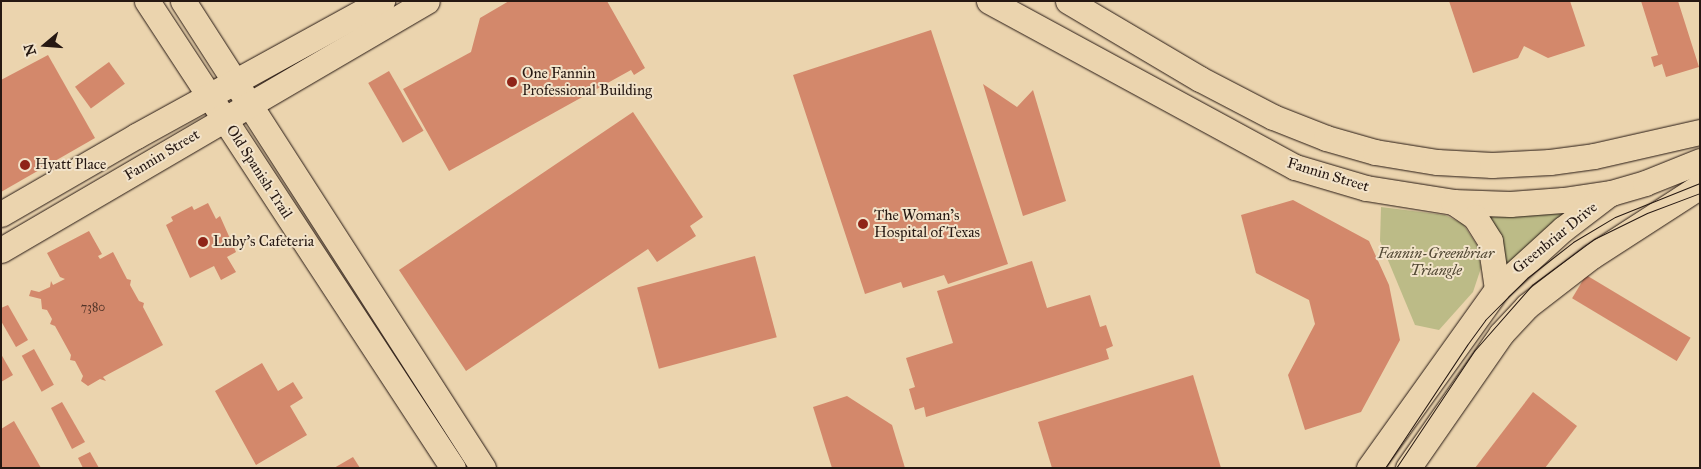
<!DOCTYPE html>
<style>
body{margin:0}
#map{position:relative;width:1701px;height:469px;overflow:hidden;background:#ebd4ae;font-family:"IM FELL Great Primer",serif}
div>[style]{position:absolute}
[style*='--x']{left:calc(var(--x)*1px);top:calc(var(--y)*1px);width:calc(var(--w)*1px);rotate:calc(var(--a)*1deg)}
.green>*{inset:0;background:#bcbb87}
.building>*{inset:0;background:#d3886b;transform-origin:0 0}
.roads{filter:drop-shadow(0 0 1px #261812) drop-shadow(0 0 1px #261812)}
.primary>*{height:25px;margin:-12.5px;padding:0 12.5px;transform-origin:12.5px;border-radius:12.5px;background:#ebd4ae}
.tram>*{height:1px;margin:-0.5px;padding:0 0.5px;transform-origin:0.5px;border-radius:0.5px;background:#261812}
.dots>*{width:14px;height:14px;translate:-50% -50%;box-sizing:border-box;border:2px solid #f2e3ca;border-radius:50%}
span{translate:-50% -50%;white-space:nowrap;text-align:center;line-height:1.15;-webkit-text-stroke:4px #f2e3ca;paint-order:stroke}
.number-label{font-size:12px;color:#513428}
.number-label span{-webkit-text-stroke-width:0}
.poi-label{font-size:15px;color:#261812}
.left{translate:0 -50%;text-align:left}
.street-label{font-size:15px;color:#261812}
.park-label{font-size:15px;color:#534935;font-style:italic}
.frame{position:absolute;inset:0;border:2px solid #261812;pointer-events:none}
.north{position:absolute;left:20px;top:20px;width:50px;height:50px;-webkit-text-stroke:4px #f2e3ca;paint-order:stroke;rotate:252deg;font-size:14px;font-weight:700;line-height:20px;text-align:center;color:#261812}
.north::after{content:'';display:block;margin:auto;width:18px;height:22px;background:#261812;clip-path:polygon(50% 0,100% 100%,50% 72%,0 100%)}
</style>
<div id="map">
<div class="green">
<i style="clip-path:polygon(1381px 207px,1445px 215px,1463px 224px,1477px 245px,1481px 268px,1473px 292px,1439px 330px,1415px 325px,1380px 241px)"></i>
<i style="clip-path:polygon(1567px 207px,1569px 213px,1507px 267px,1485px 211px)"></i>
</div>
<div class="building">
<i style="clip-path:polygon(509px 1px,607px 1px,645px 68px,634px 75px,631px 70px,449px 171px,403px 89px,471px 52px,480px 18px)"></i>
<i style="clip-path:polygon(1449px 1px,1570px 1px,1585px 46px,1548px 58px,1524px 46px,1518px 58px,1473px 73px)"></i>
<i style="clip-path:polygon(1641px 1px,1678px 1px,1699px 67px,1666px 77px,1662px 64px,1654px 67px,1651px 57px,1658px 55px)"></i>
<i style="clip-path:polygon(931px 30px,1008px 264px,948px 284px,944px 275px,903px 288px,901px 282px,865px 294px,793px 75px)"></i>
<i style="clip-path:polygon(48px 55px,95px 138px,1px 192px,1px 80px)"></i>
<i style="left:109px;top:62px;width:27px;height:42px;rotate:54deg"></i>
<i style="left:389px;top:71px;width:69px;height:24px;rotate:60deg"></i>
<i style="clip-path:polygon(983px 84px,1017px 107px,1033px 90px,1066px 201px,1023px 216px)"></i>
<i style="clip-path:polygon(633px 112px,703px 217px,690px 226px,696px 236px,657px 262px,648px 249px,466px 371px,399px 270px)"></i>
<i style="clip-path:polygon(1293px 200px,1369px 241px,1389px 285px,1400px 340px,1361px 412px,1305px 430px,1288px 375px,1315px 324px,1309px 300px,1256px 273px,1241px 215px)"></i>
<i style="clip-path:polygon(208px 203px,216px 219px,220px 216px,236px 252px,227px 257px,236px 272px,221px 280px,214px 266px,190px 278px,166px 225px,173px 221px,171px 217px,192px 206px,194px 210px)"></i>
<i style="clip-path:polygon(89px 231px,102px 254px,98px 256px,100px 259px,113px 252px,127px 279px,131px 280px,130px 285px,139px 301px,144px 303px,143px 307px,163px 345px,103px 377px,106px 381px,100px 379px,88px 386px,81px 381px,83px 376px,75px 361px,70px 360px,71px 355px,55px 326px,50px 324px,52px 319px,47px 310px,42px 309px,41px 299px,29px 296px,31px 290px,39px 292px,50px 287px,51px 281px,53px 285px,65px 279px,60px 277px,47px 253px)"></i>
<i style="left:755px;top:256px;width:84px;height:122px;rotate:75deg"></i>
<i style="clip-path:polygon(1032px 261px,1047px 308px,1090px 295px,1100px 327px,1106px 325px,1113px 346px,1106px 349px,1109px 359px,926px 417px,924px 407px,915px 410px,909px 389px,915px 387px,906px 358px,953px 343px,937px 291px)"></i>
<i style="left:1586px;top:275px;width:122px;height:27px;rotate:31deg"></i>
<i style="clip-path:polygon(8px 305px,28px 340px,16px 347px,1px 321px,1px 308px)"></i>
<i style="left:34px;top:349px;width:41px;height:14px;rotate:61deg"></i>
<i style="clip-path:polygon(1px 354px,13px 375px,1px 382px)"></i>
<i style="clip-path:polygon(262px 363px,278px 391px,293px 382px,303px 398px,290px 406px,307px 435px,256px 465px,215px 391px)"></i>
<i style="clip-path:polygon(1193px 375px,1221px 468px,1052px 468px,1038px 422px)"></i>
<i style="clip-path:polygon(1533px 392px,1577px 426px,1545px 468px,1475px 468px)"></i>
<i style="clip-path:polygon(847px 396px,892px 425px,905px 468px,832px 468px,813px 407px)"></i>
<i style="clip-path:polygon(62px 402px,85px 442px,72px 449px,51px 408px)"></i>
<i style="clip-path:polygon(14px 421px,41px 468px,1px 468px,1px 429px)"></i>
<i style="clip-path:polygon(90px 452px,99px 468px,83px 468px,78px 458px)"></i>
<i style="clip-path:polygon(353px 457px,360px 468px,334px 468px)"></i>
</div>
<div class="roads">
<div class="primary">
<i style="--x:147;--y:1;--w:558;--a:56.77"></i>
<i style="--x:183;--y:1;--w:555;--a:57.28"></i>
<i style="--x:989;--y:1;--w:348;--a:28.5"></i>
<i style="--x:1295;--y:167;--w:74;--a:16.5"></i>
<i style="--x:1366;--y:188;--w:88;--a:9.1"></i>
<i style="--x:1453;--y:202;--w:57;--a:2"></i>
<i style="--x:1510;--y:204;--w:53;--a:-4.3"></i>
<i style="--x:1563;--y:200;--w:49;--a:-8.3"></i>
<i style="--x:1611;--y:193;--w:35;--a:-16"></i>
<i style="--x:1645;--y:183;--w:59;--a:-21.8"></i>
<i style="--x:1068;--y:1;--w:153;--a:30.6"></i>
<i style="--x:1200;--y:79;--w:82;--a:27.5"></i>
<i style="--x:1273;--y:117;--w:57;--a:21.6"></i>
<i style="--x:1326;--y:138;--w:51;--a:15.9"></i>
<i style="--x:1375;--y:152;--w:63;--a:9.2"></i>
<i style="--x:1437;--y:162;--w:55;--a:3.1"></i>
<i style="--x:1492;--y:165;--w:58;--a:-3"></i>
<i style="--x:1550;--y:162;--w:44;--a:-7.8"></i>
<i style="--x:1594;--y:156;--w:109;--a:-12.8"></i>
<i style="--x:1453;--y:202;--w:27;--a:34"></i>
<i style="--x:1475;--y:217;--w:28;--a:58"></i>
<i style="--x:1490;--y:241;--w:49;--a:81.7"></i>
<i style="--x:1;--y:214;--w:156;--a:-30"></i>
<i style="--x:136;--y:136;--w:281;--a:-28.8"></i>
<i style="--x:1;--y:250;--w:493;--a:-30.3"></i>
<i style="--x:1369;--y:468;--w:220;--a:-54.4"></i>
<i style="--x:1497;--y:289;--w:89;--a:-42.3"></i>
<i style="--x:1563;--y:229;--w:58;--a:-37.3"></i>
<i style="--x:1408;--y:468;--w:163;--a:-55.2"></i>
<i style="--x:1501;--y:334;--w:38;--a:-47"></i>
<i style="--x:1527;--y:306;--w:82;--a:-37.6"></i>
<i style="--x:1592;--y:256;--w:129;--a:-32.9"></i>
</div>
</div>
<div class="tram">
<i style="--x:1385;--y:468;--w:148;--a:-56.3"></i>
<i style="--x:1467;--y:345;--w:31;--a:-54"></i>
<i style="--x:1485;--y:320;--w:59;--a:-45"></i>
<i style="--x:1527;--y:278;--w:58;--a:-38"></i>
<i style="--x:1573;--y:242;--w:49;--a:-30.8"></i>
<i style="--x:1615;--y:217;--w:92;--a:-21.8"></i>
<i style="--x:1396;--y:468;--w:141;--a:-56.3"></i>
<i style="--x:1474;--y:351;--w:88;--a:-48.7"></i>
<i style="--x:1532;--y:285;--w:77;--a:-36.6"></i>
<i style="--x:1594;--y:239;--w:59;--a:-26.1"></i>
<i style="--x:1647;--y:213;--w:57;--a:-20.7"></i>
</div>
<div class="dots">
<i style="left:512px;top:82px;background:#8f2418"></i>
<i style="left:25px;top:165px;background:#8f2418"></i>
<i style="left:863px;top:224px;background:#8f2418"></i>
<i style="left:203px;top:242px;background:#8f2418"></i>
</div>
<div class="number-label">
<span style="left:93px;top:308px">7380</span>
</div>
<div class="poi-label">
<span class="left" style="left:522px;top:82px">One Fannin<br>Professional Building</span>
<span class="left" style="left:35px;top:165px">Hyatt Place</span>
<span class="left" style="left:874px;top:224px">The Woman's<br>Hospital of Texas</span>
<span class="left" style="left:213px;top:242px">Luby's Cafeteria</span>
</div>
<div class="street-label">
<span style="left:162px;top:155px;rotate:-31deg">Fannin Street</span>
<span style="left:259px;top:172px;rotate:57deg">Old Spanish Trail</span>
<span style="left:1328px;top:175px;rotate:17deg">Fannin Street</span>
<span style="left:1555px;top:238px;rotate:-39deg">Greenbriar Drive</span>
</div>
<div class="park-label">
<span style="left:1436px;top:262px">Fannin-Greenbriar<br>Triangle</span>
</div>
<div class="frame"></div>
<div class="north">N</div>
</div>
